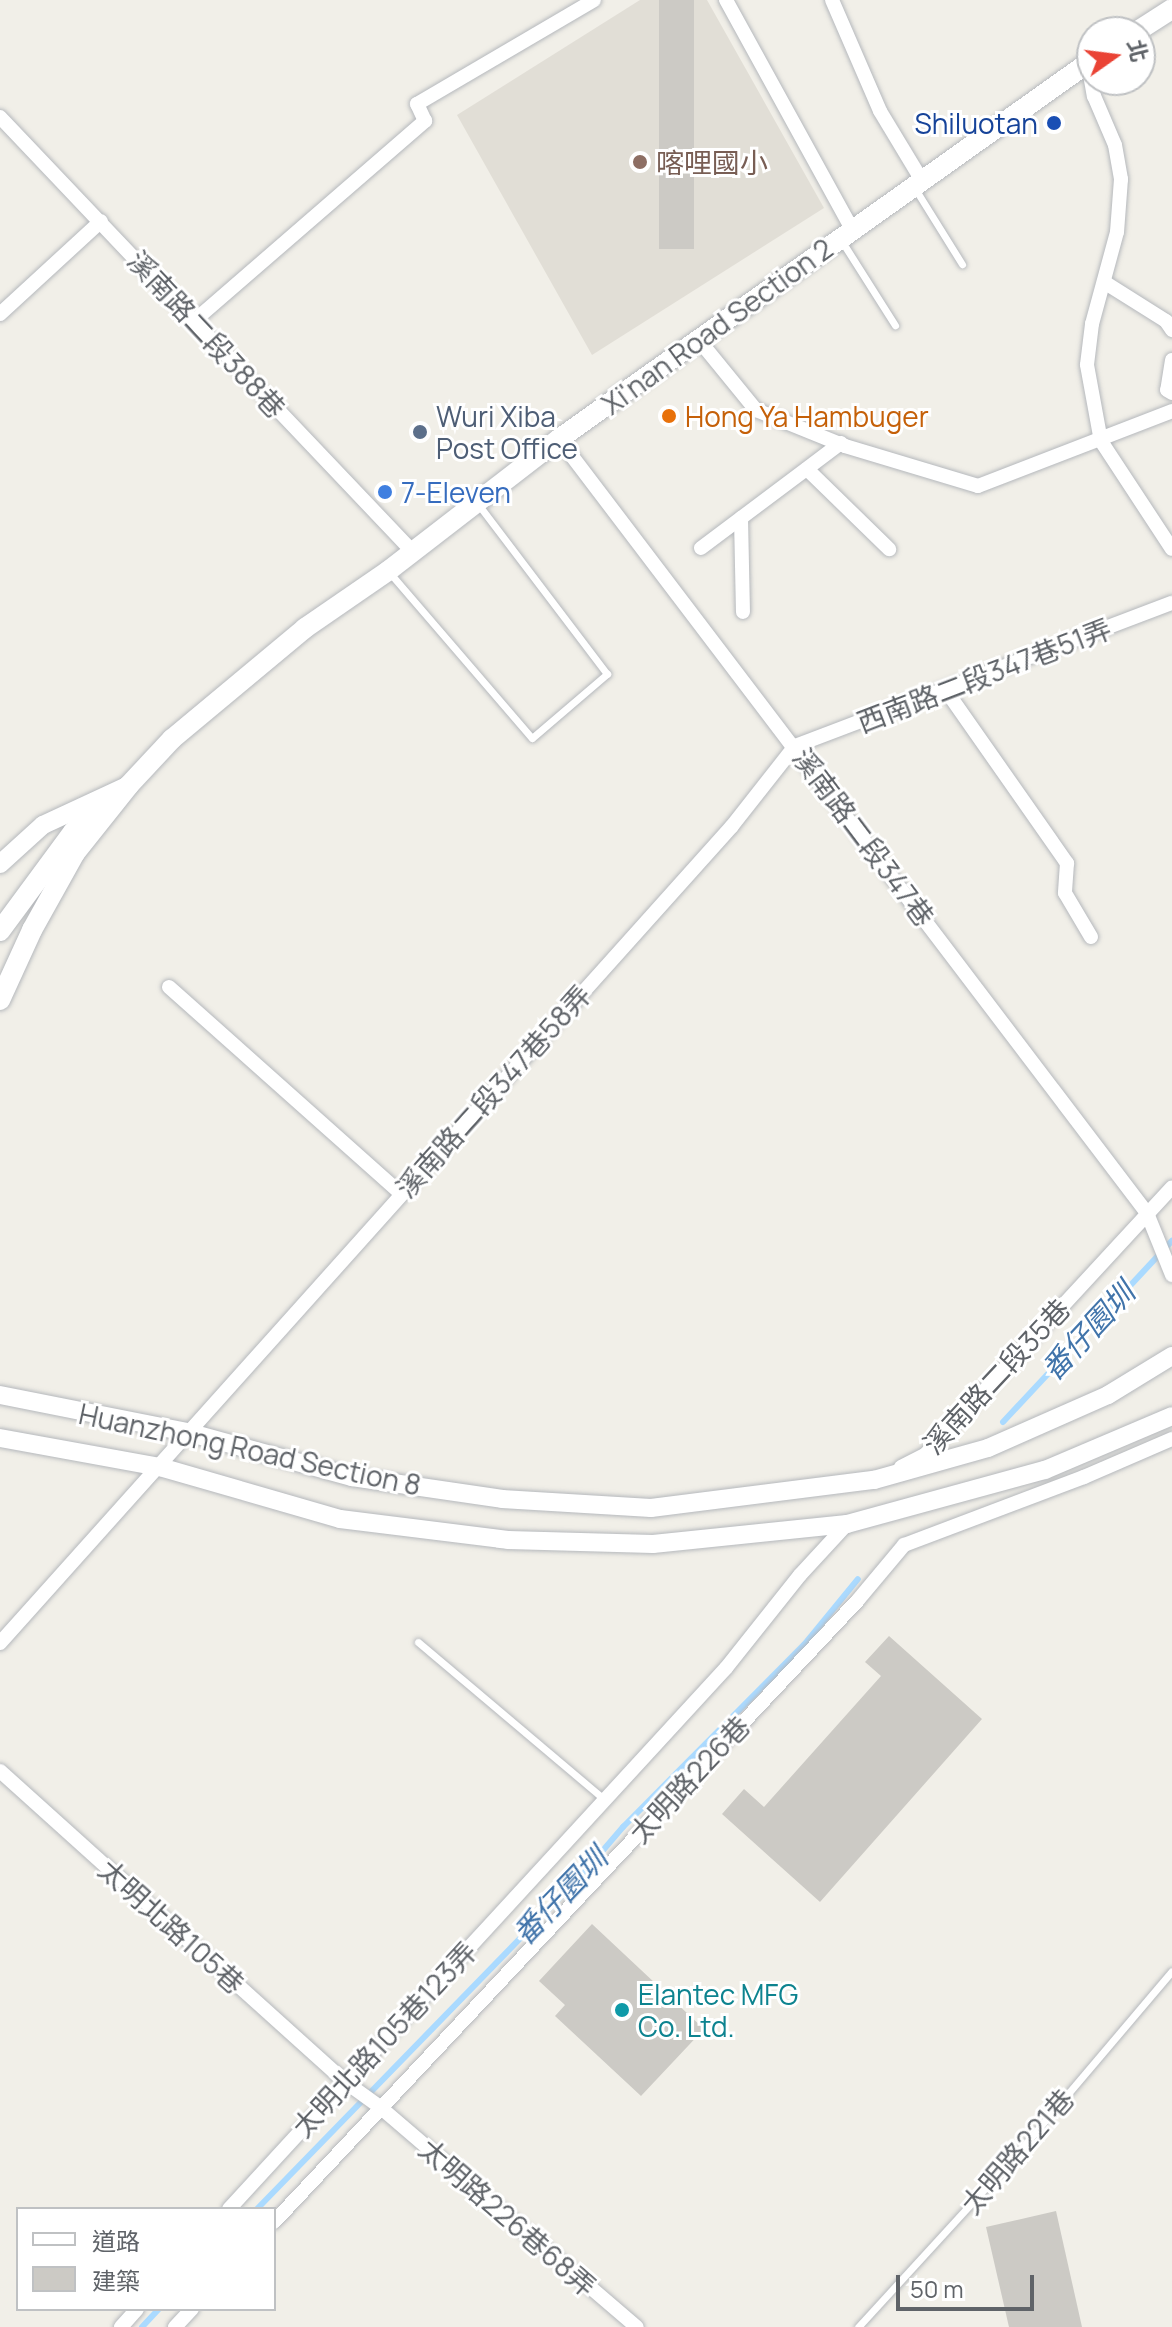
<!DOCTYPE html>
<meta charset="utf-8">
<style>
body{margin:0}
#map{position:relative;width:1172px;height:2327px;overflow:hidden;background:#f1efe8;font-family:Manrope,"Noto Sans TC",sans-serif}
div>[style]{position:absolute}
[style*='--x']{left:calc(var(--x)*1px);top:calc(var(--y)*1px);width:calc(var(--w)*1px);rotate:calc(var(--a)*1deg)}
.education>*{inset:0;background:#e1ded6}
.stream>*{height:6px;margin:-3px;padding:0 3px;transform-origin:3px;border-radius:3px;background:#aadaff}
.building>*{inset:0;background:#cccac5;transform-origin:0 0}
.roads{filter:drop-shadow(0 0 2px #b5b8bc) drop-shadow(0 0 2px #b5b8bc)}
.service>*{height:7px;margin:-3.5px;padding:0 3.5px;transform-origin:3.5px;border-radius:3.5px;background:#fff}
.minor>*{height:14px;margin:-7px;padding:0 7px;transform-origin:7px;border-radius:7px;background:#fff}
.tertiary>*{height:18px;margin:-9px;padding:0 9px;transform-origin:9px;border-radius:9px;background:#fff}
.secondary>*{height:20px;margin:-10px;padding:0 10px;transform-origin:10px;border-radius:10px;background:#fff}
.dots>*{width:22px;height:22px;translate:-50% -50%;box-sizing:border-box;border:4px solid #fff;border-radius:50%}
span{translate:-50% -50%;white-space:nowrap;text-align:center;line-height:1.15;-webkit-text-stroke:6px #fff;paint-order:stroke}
.transit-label{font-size:28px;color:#164399}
.right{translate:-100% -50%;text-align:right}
.education-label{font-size:28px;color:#785e54}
.left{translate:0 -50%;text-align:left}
.street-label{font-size:28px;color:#5f6368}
.service-label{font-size:28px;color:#4e5e75}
.food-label{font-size:28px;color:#c56008}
.shop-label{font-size:28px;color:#366cbe}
.culture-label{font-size:28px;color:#0d838f}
.water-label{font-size:30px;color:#4174aa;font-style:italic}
.legend{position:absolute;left:16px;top:2207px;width:260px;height:104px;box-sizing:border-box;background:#fff;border:2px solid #bfc1c3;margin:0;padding:10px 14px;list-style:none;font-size:24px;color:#5f6368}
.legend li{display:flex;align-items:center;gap:16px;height:40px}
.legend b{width:40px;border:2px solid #bfc1c3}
.north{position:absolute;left:1076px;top:16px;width:80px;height:80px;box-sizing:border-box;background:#fff;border:2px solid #bfc1c3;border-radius:50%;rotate:76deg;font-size:22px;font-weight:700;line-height:32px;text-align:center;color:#5f6368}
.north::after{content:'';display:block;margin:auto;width:28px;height:36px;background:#ea4335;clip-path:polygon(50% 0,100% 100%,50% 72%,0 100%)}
.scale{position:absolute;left:896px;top:2275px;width:138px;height:36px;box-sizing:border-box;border:4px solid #5f6368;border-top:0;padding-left:10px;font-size:24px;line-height:28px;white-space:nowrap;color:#5f6368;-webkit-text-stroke:6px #fff;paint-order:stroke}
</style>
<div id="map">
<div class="education">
<i style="clip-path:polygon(640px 0,707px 0,824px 208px,592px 355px,457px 115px)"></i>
</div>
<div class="stream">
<i style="--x:1003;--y:1422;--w:248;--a:-47"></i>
<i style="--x:257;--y:2209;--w:465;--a:-45.8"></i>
<i style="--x:581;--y:1876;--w:65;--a:-49.4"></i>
<i style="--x:623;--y:1827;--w:257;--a:-45.2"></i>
<i style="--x:804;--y:1645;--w:85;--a:-50.7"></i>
<i style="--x:142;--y:2327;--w:25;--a:-47"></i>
</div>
<div class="building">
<i style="left:659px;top:0;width:35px;height:249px"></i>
<i style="clip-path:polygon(889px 1636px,982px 1719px,820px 1902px,722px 1814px,744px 1789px,764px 1807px,881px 1676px,865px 1662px)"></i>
<i style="clip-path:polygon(592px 1924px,704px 2029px,641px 2096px,555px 2016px,565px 2005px,539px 1981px)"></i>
<i style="clip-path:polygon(1056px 2211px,1082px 2327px,1009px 2327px,986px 2227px)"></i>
</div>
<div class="roads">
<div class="service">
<i style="--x:914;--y:187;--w:91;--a:58.1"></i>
<i style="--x:841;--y:240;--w:101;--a:57.6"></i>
<i style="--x:389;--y:572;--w:219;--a:49.3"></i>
<i style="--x:532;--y:738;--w:99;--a:-40.5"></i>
<i style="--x:607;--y:674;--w:213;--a:-127.2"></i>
<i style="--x:418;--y:1642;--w:245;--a:40.2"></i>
<i style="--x:858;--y:2327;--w:241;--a:-47.5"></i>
<i style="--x:1021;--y:2149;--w:233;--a:-49.7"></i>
</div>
<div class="minor">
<i style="--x:726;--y:0;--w:261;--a:61.2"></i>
<i style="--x:832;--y:0;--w:121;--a:66.6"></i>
<i style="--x:880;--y:111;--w:79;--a:58.9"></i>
<i style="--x:1088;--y:63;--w:34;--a:80"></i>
<i style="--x:1094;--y:96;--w:53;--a:66.8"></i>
<i style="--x:1115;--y:145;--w:35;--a:80"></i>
<i style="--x:1121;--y:179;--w:53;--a:94.3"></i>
<i style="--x:1117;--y:232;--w:95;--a:105.2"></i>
<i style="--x:1092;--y:324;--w:41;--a:97"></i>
<i style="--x:1087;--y:365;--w:77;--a:79.6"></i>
<i style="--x:1101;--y:441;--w:129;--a:56.7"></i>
<i style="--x:0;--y:117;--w:600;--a:46.49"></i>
<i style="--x:1104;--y:282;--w:73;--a:32.2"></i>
<i style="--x:1166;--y:321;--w:11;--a:56"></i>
<i style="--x:0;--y:314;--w:137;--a:-42.6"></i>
<i style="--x:194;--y:321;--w:306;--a:-40.9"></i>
<i style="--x:425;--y:121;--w:19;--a:-115"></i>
<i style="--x:417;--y:104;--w:205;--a:-30.4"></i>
<i style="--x:698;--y:339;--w:92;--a:50.8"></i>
<i style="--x:756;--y:410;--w:96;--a:22"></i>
<i style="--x:845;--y:446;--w:139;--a:16.7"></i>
<i style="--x:978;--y:486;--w:208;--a:-21.1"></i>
<i style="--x:1172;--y:360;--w:30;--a:99"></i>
<i style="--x:1167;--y:390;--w:6;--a:31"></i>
<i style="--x:559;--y:439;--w:972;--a:52.78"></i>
<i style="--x:1147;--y:1213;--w:67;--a:68"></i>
<i style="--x:807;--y:469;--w:115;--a:44.3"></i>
<i style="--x:741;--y:518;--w:94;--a:88.8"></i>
<i style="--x:701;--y:548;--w:175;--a:-36.9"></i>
<i style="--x:945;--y:689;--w:213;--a:55"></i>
<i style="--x:1067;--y:863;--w:30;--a:94"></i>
<i style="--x:1065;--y:893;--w:51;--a:59.4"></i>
<i style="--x:169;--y:987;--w:311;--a:41.7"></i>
<i style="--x:901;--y:1467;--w:27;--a:-27"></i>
<i style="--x:925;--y:1455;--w:364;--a:-47.3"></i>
<i style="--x:0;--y:1643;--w:1097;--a:-48.14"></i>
<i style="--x:732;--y:826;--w:102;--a:-51.8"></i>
<i style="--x:795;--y:746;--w:403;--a:-20.8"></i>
<i style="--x:0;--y:1771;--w:463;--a:42"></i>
<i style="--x:344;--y:2081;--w:44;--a:35.8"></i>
<i style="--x:380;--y:2107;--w:338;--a:40.6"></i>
<i style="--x:229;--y:2209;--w:735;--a:-47.43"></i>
<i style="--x:726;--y:1668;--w:119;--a:-51.5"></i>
<i style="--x:800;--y:1575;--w:69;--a:-47.3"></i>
<i style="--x:274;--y:2222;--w:853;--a:-46.8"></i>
<i style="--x:858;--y:1600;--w:72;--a:-50.1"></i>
<i style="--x:904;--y:1545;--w:192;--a:-20.7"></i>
<i style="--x:1084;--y:1477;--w:96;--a:-23.4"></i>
<i style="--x:121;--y:2327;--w:24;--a:-48"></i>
<i style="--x:175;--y:2327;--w:25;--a:-47"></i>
</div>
<div class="tertiary">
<i style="--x:0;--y:864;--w:58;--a:-42.2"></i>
<i style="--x:43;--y:825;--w:95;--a:-24.9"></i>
<i style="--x:0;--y:1395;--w:191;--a:11.2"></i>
<i style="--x:187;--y:1432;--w:171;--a:15.3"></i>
<i style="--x:352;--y:1477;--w:152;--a:8.3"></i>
<i style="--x:502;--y:1499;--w:149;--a:3.5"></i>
<i style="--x:651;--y:1508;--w:225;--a:-7.2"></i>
<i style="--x:874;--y:1480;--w:118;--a:-15.7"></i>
<i style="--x:988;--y:1448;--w:131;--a:-23.8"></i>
<i style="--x:1108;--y:1395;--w:75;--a:-31.4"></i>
<i style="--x:0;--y:1438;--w:163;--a:10.3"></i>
<i style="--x:160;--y:1467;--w:187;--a:16.1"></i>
<i style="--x:340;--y:1519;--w:169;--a:7.1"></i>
<i style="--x:508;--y:1540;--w:145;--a:1.6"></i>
<i style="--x:653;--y:1544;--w:195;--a:-5.9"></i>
<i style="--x:847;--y:1524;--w:205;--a:-15.3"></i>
<i style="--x:1045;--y:1470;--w:138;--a:-23"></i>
</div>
<div class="secondary">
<i style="--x:1136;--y:32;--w:43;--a:-32.6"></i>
<i style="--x:0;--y:931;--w:123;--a:-53.6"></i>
<i style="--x:73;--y:832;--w:30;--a:-40"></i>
<i style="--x:0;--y:1000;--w:77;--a:-65.4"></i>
<i style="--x:32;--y:930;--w:88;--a:-60.8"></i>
<i style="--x:75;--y:853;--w:87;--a:-51.5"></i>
<i style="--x:129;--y:785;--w:63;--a:-46.9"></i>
<i style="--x:172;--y:739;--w:173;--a:-39.8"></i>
<i style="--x:305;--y:628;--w:101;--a:-34.5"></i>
<i style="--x:388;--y:571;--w:216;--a:-37.7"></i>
<i style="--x:559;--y:439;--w:654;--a:-35.42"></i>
</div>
</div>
<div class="dots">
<i style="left:1054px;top:123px;background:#1a4fb4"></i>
<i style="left:640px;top:162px;background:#8d6e63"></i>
<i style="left:669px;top:416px;background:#e8710a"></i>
<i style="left:420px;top:432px;background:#5c6f8a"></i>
<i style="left:385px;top:492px;background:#3f7fe0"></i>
<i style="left:622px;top:2010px;background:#0f9aa8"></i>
</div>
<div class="transit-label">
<span class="right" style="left:1038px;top:123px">Shiluotan</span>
</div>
<div class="education-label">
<span class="left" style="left:656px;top:162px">喀哩國小</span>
</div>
<div class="street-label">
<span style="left:717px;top:326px;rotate:-36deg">Xi'nan Road Section 2</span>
<span style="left:207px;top:334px;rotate:47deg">溪南路二段388巷</span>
<span style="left:984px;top:675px;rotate:-21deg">西南路二段347巷51弄</span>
<span style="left:864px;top:837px;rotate:53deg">溪南路二段347巷</span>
<span style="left:493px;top:1091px;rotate:-48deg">溪南路二段347巷58弄</span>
<span style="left:996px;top:1376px;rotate:-47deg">溪南路二段35巷</span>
<span style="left:250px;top:1449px;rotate:12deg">Huanzhong Road Section 8</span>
<span style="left:689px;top:1779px;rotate:-47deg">太明路226巷</span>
<span style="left:172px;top:1926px;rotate:42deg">太明北路105巷</span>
<span style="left:384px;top:2039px;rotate:-47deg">太明北路105巷123弄</span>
<span style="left:1017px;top:2151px;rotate:-49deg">太明路221巷</span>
<span style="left:508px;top:2217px;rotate:41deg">太明路226巷68弄</span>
</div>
<div class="service-label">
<span class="left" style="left:436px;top:432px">Wuri Xiba<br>Post Office</span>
</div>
<div class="food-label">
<span class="left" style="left:685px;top:416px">Hong Ya Hambuger</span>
</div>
<div class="shop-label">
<span class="left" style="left:401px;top:492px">7-Eleven</span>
</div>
<div class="culture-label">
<span class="left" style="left:638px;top:2010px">Elantec MFG<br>Co. Ltd.</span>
</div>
<div class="water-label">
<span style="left:1088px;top:1331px;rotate:-47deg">番仔園圳</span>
<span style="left:560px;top:1896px;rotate:-46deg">番仔園圳</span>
</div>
<ul class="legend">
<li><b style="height:10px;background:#fff"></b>道路</li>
<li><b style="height:22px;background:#cccac5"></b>建築</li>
</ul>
<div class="north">北</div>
<div class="scale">50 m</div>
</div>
